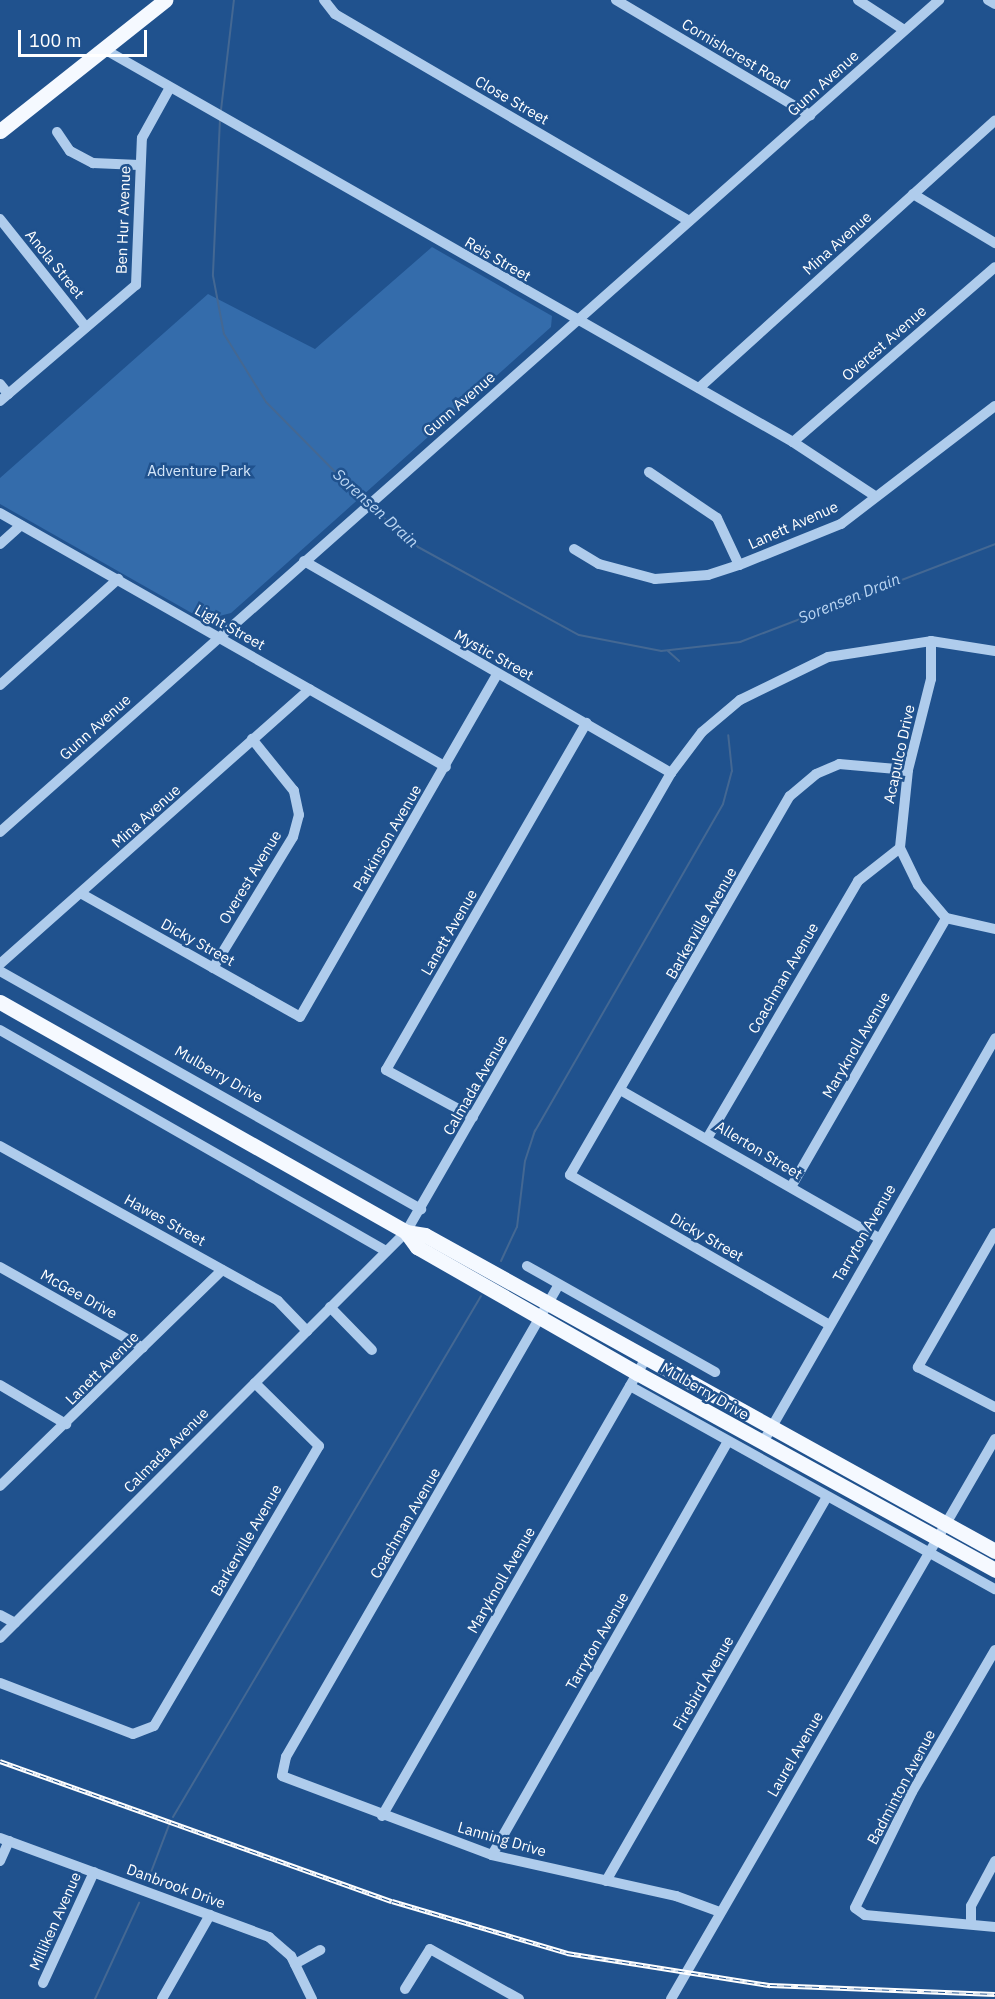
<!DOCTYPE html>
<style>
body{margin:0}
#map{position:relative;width:995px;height:1999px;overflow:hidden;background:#20528e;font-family:"IBM Plex Sans",sans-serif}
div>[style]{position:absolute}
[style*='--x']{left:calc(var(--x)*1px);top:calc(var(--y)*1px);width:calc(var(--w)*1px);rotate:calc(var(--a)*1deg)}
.green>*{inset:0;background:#346cab}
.stream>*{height:2px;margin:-1px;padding:0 1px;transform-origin:1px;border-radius:1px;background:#446893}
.minor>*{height:10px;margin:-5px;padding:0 5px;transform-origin:5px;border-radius:5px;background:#afccec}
.major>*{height:15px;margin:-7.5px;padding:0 7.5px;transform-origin:7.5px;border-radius:7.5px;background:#f5f9ff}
.rail>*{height:4.5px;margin-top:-2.25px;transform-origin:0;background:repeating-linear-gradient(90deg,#20528e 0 7px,#fff 0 14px);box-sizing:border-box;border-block:2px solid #fff}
span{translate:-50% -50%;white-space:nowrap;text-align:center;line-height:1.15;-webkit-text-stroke:5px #20528e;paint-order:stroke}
.street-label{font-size:15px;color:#fff}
.park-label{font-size:15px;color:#d4e6f9}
.water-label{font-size:16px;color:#bbd6f3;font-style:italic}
.scale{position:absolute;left:18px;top:30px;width:129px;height:27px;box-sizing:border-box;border:3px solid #fff;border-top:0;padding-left:8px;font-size:18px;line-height:21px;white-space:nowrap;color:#fff;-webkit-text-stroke:4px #20528e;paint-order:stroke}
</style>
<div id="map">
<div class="green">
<i style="clip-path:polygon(432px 247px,552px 316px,551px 327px,231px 613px,204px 620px,0 504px,0 478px,208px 294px,315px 349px)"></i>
</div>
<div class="stream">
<i style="--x:221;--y:110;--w:111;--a:-83.3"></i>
<i style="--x:220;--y:119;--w:157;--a:92.6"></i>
<i style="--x:213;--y:276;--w:59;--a:79.3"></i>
<i style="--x:224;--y:334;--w:80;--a:58.3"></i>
<i style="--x:266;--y:402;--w:141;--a:45.3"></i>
<i style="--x:372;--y:508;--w:60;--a:40.3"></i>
<i style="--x:418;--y:547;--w:183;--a:28.7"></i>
<i style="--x:579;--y:635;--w:84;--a:11"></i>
<i style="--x:661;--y:651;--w:80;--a:-6.5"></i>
<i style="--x:740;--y:642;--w:273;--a:-21"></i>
<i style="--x:668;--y:651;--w:15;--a:42"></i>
<i style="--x:501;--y:1261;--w:38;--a:-65"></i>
<i style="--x:517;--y:1227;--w:66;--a:-83.1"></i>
<i style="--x:525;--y:1161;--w:32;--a:-72"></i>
<i style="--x:535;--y:1131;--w:377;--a:-60.1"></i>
<i style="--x:723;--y:804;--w:34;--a:-75"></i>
<i style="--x:732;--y:771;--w:36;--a:-96"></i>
<i style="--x:173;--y:1817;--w:605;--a:-59.41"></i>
<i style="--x:148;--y:1880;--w:59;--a:-69.1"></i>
<i style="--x:95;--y:1999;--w:106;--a:-65.4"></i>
</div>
<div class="minor">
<i style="--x:324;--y:0;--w:18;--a:52"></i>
<i style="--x:335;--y:14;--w:410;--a:30.3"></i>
<i style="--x:616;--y:0;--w:226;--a:30.7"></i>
<i style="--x:858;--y:0;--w:55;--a:33.1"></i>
<i style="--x:988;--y:0;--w:8;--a:30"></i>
<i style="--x:104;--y:49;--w:793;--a:29.7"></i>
<i style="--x:793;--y:442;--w:98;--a:33.4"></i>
<i style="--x:57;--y:132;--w:23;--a:56"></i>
<i style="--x:70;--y:151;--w:26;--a:28"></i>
<i style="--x:93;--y:163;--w:46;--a:2.5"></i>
<i style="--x:913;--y:194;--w:96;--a:30.9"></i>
<i style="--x:0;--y:219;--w:138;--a:51.5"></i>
<i style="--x:0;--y:384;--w:13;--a:51"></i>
<i style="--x:699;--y:388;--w:399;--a:-42.1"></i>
<i style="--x:0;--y:401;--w:179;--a:-40.5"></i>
<i style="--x:136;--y:285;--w:147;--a:-87.7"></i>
<i style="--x:142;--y:138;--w:54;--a:-61"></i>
<i style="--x:793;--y:442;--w:267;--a:-40.9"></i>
<i style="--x:649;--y:472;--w:82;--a:34.1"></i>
<i style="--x:717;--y:518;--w:52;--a:64.9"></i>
<i style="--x:0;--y:513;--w:513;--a:29.66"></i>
<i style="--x:0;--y:544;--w:28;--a:-42"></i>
<i style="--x:574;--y:549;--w:29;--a:31"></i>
<i style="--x:599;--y:564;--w:58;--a:15"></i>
<i style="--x:655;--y:579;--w:53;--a:-4.3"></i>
<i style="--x:708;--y:575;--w:33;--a:-18"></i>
<i style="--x:739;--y:565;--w:110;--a:-21.9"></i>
<i style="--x:841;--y:524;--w:194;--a:-37.5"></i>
<i style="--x:304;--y:561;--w:424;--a:30"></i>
<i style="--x:931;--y:641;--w:38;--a:90"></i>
<i style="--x:931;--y:679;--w:94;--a:104.2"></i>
<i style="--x:908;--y:770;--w:78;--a:95.9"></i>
<i style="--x:900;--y:848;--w:41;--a:64.1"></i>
<i style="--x:918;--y:885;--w:43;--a:49.7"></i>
<i style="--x:946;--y:918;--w:50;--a:12.7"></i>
<i style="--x:0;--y:685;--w:159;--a:-41.9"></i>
<i style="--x:0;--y:832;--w:1255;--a:-41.54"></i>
<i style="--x:82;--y:894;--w:250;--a:29.4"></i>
<i style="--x:300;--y:1017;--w:396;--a:-60.1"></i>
<i style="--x:0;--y:964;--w:414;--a:-41.6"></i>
<i style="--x:213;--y:968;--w:153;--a:-58.6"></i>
<i style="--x:293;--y:837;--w:23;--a:-75"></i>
<i style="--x:299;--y:815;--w:25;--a:-102"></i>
<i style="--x:294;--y:791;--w:67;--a:-128.9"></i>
<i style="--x:0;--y:971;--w:484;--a:29.5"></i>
<i style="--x:0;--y:1030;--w:445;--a:29.8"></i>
<i style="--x:622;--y:1091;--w:296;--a:29.8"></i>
<i style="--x:473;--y:1117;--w:99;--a:-151.6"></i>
<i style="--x:386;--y:1070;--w:401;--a:-60"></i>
<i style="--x:708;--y:1137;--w:297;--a:-59.6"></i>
<i style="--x:858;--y:881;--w:53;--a:-38.2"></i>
<i style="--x:0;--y:1146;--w:318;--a:29.1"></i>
<i style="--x:278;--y:1301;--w:42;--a:46"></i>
<i style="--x:791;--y:1187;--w:310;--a:-60"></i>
<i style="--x:995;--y:1233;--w:155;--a:119.9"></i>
<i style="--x:918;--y:1367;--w:87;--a:27.5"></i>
<i style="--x:527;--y:1266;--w:216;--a:29.4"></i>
<i style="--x:0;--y:1267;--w:164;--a:29.5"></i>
<i style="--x:558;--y:1286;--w:544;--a:120.01"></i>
<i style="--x:286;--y:1757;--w:19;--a:102"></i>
<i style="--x:282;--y:1776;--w:224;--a:20.6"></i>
<i style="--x:492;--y:1855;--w:189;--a:12.6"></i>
<i style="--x:676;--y:1896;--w:47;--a:20"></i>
<i style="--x:330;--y:1307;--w:60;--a:45.7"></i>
<i style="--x:828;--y:1324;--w:298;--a:-150"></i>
<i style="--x:570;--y:1175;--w:438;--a:-59.9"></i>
<i style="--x:790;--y:796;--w:34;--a:-40"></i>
<i style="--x:816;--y:774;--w:25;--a:-23"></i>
<i style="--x:839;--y:764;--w:69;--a:5"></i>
<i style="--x:0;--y:1385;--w:77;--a:30.6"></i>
<i style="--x:630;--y:1386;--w:418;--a:29.1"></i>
<i style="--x:762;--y:1444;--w:468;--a:-60.1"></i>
<i style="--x:0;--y:1486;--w:310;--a:-44.2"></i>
<i style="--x:0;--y:1615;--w:17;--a:28"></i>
<i style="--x:0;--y:1638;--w:574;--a:-45"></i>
<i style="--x:406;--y:1232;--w:530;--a:-60"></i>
<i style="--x:671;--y:773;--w:51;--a:-52.9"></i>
<i style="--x:702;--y:732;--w:50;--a:-40.1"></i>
<i style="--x:740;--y:700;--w:98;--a:-26"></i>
<i style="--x:828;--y:657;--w:104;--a:-8.8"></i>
<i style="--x:931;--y:641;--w:65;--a:8.9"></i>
<i style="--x:995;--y:1650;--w:164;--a:120.3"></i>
<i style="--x:912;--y:1792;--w:129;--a:116.2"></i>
<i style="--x:855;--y:1908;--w:12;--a:35"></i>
<i style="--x:865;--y:1915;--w:131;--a:5.3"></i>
<i style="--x:0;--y:1683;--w:142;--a:21"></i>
<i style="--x:133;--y:1734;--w:22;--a:-21"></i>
<i style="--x:154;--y:1726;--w:325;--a:-59.5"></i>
<i style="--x:319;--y:1446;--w:90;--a:-135.5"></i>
<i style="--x:382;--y:1816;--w:526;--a:-60.03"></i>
<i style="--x:0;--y:1838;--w:287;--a:20.2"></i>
<i style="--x:269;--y:1937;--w:29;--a:41"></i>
<i style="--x:291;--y:1956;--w:48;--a:64"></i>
<i style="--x:492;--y:1855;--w:476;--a:-60.3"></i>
<i style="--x:0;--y:1861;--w:22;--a:-66"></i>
<i style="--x:606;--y:1881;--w:441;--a:-60.1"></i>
<i style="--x:971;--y:1924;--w:18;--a:-90"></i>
<i style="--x:971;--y:1906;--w:51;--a:-61.9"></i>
<i style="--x:295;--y:1964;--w:29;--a:-29"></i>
<i style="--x:43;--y:1983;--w:122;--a:-65.3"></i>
<i style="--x:405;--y:1989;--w:47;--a:-58"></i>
<i style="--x:430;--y:1949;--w:102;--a:29.3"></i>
<i style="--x:162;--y:1999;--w:97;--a:-60.3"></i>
<i style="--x:671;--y:1999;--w:647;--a:-59.95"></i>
</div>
<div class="major">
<i style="--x:0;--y:131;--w:211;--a:-38.4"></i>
<i style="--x:0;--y:1002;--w:467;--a:29.5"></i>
<i style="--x:406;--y:1232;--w:19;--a:9"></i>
<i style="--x:425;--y:1235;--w:652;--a:29"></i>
<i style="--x:406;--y:1232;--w:19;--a:54"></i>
<i style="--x:417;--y:1247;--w:254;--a:29.8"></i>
<i style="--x:637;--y:1373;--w:409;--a:28.8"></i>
</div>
<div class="rail">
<i style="--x:0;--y:1761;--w:416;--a:19.7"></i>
<i style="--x:392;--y:1901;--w:183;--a:16.5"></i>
<i style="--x:567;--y:1953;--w:206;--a:9"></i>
<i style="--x:770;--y:1985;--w:225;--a:2.3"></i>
</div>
<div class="street-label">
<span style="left:736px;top:54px;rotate:31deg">Cornishcrest Road</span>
<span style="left:823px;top:83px;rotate:-42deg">Gunn Avenue</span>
<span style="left:512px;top:100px;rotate:30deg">Close Street</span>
<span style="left:123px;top:220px;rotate:-88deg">Ben Hur Avenue</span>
<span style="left:837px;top:243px;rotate:-42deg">Mina Avenue</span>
<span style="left:498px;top:259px;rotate:30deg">Reis Street</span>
<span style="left:55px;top:264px;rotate:51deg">Anola Street</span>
<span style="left:884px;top:343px;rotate:-41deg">Overest Avenue</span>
<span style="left:459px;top:404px;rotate:-41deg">Gunn Avenue</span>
<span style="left:793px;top:525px;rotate:-24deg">Lanett Avenue</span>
<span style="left:230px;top:627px;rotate:29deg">Light Street</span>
<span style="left:494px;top:655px;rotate:29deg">Mystic Street</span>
<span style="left:95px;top:727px;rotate:-42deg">Gunn Avenue</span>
<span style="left:899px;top:754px;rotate:-78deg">Acapulco Drive</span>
<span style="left:146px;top:816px;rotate:-42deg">Mina Avenue</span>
<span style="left:387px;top:838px;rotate:-60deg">Parkinson Avenue</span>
<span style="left:250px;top:877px;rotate:-59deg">Overest Avenue</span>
<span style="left:701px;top:923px;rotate:-60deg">Barkerville Avenue</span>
<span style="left:449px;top:932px;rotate:-60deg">Lanett Avenue</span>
<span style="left:198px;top:942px;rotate:29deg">Dicky Street</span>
<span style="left:783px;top:978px;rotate:-60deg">Coachman Avenue</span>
<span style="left:856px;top:1045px;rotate:-60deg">Maryknoll Avenue</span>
<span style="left:219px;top:1074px;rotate:30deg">Mulberry Drive</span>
<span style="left:475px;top:1085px;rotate:-60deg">Calmada Avenue</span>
<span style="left:759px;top:1150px;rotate:31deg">Allerton Street</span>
<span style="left:165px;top:1220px;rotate:29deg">Hawes Street</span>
<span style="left:864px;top:1233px;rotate:-60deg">Tarryton Avenue</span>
<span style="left:707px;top:1237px;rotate:30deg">Dicky Street</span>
<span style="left:79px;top:1294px;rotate:29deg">McGee Drive</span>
<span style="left:102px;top:1368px;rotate:-45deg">Lanett Avenue</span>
<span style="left:705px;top:1391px;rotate:30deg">Mulberry Drive</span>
<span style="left:166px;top:1450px;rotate:-45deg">Calmada Avenue</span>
<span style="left:405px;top:1523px;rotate:-60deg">Coachman Avenue</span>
<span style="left:246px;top:1540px;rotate:-60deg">Barkerville Avenue</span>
<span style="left:501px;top:1580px;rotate:-60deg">Maryknoll Avenue</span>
<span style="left:597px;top:1641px;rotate:-60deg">Tarryton Avenue</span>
<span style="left:703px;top:1683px;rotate:-60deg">Firebird Avenue</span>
<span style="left:795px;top:1754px;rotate:-60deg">Laurel Avenue</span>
<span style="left:901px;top:1787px;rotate:-62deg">Badminton Avenue</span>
<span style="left:502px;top:1839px;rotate:16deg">Lanning Drive</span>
<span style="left:176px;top:1886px;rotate:20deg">Danbrook Drive</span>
<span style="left:55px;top:1921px;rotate:-66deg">Milliken Avenue</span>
</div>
<div class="park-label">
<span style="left:199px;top:471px">Adventure Park</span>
</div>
<div class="water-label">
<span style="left:376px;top:508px;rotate:42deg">Sorensen Drain</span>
<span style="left:849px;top:598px;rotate:-22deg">Sorensen Drain</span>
</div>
<div class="scale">100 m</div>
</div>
